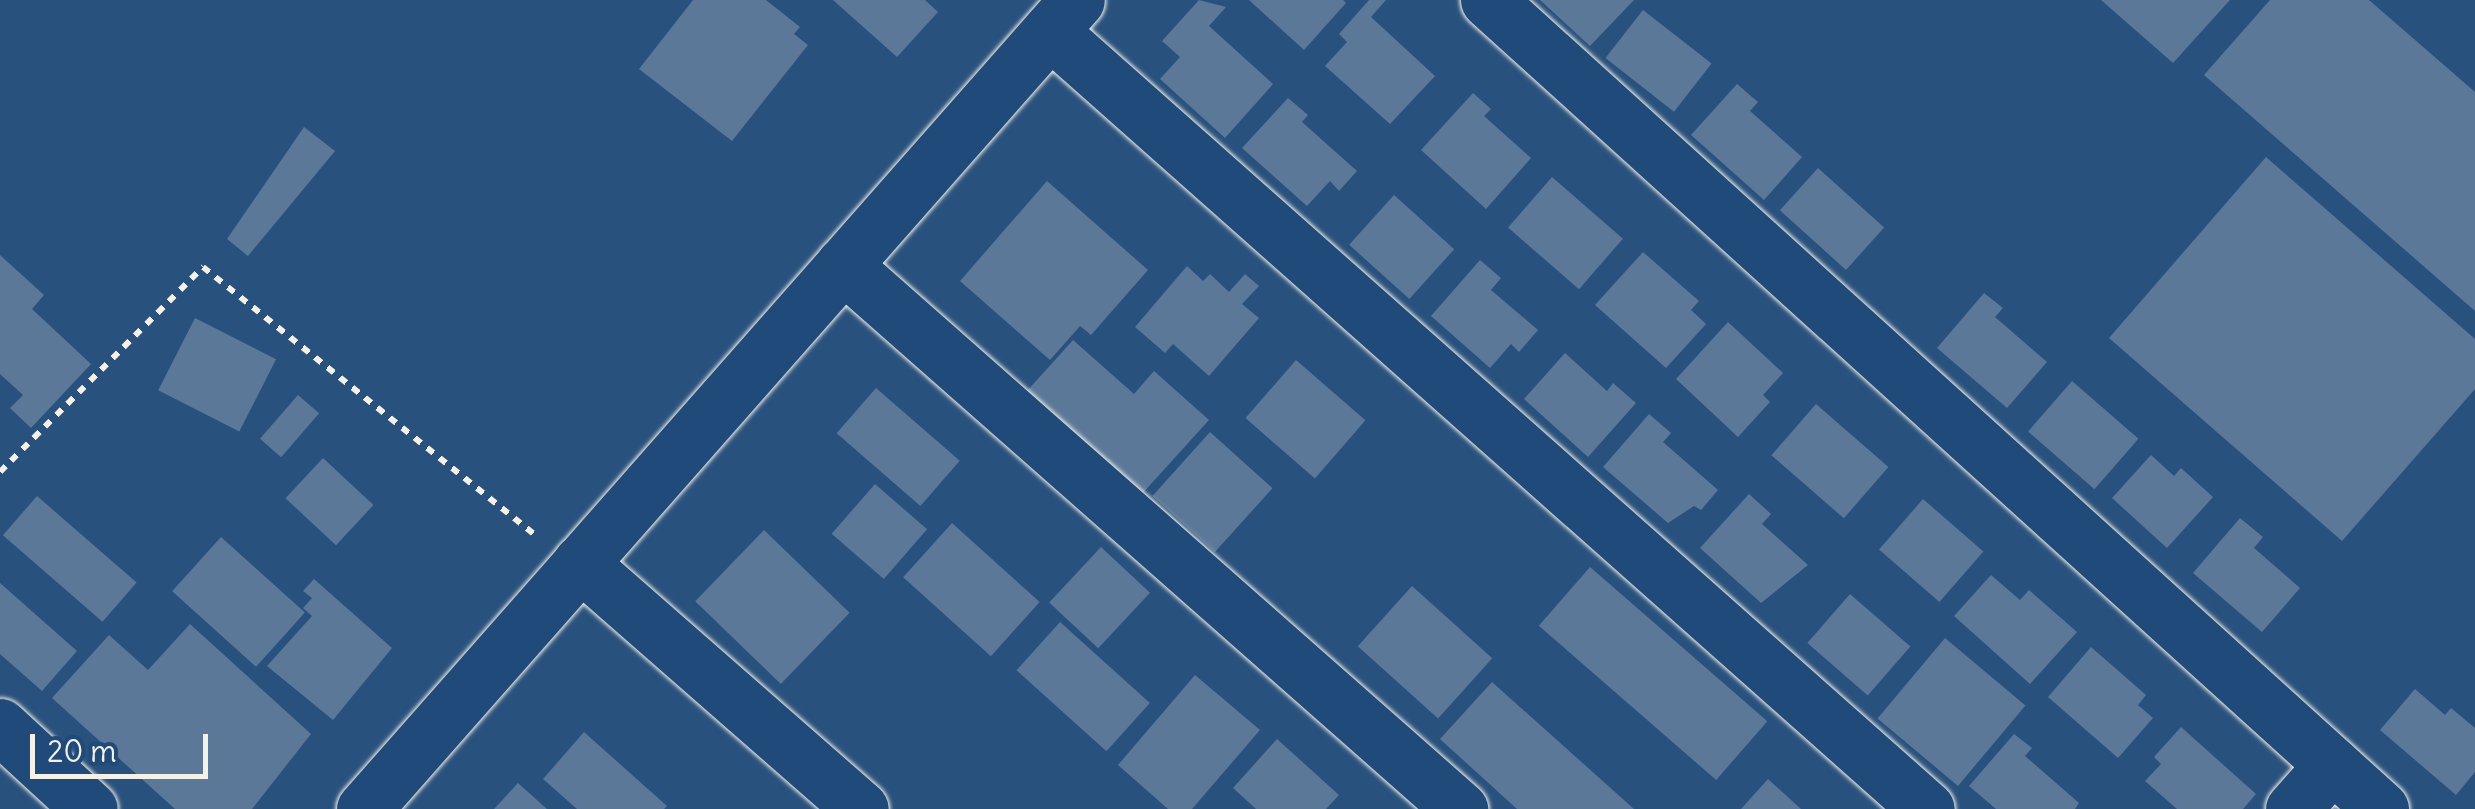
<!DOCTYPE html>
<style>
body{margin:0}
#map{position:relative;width:2475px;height:809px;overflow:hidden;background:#28517e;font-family:Delius,sans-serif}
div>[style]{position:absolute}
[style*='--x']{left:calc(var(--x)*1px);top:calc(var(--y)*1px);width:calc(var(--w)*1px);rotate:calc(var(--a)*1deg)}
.building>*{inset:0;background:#5b7899;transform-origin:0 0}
.path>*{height:6px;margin-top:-3px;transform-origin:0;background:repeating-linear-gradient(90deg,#f4f1e8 0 8px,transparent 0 16px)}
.roads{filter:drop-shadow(0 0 2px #f4f1e8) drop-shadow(0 0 2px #f4f1e8)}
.minor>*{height:55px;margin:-27.5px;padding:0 27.5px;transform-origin:27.5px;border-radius:27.5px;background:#1f4a7a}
span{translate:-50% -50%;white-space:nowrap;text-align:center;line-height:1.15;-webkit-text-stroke:9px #1f4a7a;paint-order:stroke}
.scale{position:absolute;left:30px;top:734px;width:178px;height:45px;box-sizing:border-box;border:5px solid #f4f1e8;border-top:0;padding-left:12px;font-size:30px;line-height:35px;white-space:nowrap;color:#f4f1e8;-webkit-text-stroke:8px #1f4a7a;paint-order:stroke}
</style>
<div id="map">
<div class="building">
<i style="clip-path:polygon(693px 0,766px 0,800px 27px,794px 34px,808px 45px,732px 141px,639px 69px)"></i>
<i style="clip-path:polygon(833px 0,925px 0,938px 12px,897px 57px)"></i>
<i style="clip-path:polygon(1199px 0,1226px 7px,1209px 26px,1273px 84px,1225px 138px,1160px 79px,1180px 57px,1162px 41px)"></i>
<i style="clip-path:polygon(1249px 0,1343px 0,1346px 3px,1304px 50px)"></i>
<i style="clip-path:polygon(1369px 0,1386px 0,1371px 17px,1435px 76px,1390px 124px,1325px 66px,1347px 42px,1339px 34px)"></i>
<i style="clip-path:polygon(1540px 0,1634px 0,1590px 46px)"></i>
<i style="clip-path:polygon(2101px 0,2230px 0,2173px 63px)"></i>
<i style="clip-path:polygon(2270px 0,2369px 0,2475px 92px,2475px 311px,2204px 75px)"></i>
<i style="left:1643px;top:10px;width:87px;height:61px;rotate:38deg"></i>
<i style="clip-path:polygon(1737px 84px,1758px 102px,1750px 111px,1802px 157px,1764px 200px,1691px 135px)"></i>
<i style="clip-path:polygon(1473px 93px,1491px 109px,1484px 116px,1531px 158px,1486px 209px,1421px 150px)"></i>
<i style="clip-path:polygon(1288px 98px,1308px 115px,1302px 122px,1357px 171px,1339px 191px,1330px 181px,1307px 206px,1242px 148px)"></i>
<i style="clip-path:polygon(304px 127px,335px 151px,248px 256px,227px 239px)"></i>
<i style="clip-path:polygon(2266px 157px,2475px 339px,2475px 389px,2342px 541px,2109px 338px)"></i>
<i style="left:1818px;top:168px;width:89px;height:57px;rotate:42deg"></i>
<i style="left:1552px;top:177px;width:94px;height:67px;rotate:41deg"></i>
<i style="clip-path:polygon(1047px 181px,1148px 270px,1091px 335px,1080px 326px,1050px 360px,960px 281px)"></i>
<i style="left:1394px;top:195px;width:81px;height:67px;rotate:42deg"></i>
<i style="clip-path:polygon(1643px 252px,1699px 301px,1691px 310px,1706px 324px,1666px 368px,1595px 305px)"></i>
<i style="clip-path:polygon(0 255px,44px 295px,32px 309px,91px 364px,31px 428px,10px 408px,23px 395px,0 374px)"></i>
<i style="clip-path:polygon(1480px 260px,1501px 278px,1491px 290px,1538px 330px,1519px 352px,1511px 344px,1490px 368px,1431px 316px)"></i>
<i style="clip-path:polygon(1187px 266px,1203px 281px,1210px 274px,1229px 292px,1245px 274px,1259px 286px,1242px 304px,1259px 318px,1209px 376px,1173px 344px,1165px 353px,1135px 327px)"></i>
<i style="clip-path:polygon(1984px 293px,2003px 308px,1995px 317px,2047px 362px,2007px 408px,1937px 348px)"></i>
<i style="left:195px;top:318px;width:91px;height:81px;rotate:27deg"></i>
<i style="clip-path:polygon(1728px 322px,1783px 373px,1763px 395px,1770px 402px,1738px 437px,1676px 379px)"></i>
<i style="clip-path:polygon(1073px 340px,1134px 394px,1154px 371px,1209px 420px,1141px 495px,1027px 391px)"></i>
<i style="clip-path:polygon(1565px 353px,1607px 391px,1613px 383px,1636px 403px,1588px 457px,1524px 399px)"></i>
<i style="left:1296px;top:360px;width:92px;height:77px;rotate:41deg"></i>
<i style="left:2072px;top:381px;width:88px;height:67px;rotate:41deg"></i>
<i style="left:876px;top:388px;width:111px;height:60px;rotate:41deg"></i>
<i style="left:298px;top:395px;width:28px;height:58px;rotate:41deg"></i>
<i style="left:1816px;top:404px;width:96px;height:68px;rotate:41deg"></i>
<i style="clip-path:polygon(1649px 414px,1671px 433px,1663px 442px,1718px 490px,1701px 510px,1694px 506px,1668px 523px,1603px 467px)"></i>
<i style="left:1210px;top:432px;width:84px;height:86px;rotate:42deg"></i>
<i style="clip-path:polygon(2151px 455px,2174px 476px,2181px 468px,2213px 497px,2167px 548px,2112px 498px)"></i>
<i style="left:323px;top:458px;width:69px;height:55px;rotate:43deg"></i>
<i style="left:875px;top:484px;width:69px;height:66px;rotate:41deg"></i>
<i style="clip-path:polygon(1749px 494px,1771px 514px,1762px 524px,1808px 565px,1761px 603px,1700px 548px)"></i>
<i style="left:37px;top:496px;width:132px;height:52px;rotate:41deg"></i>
<i style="left:1923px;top:499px;width:80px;height:67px;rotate:41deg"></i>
<i style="clip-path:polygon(2240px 518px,2263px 537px,2254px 548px,2300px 588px,2262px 632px,2193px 573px)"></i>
<i style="left:952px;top:523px;width:118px;height:73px;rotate:42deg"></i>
<i style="left:764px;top:530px;width:119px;height:99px;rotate:44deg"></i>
<i style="left:221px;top:537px;width:113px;height:73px;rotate:42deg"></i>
<i style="left:1101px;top:547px;width:67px;height:76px;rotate:43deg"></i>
<i style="left:1590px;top:567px;width:235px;height:78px;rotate:41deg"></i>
<i style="clip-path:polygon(1991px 575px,2020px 600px,2029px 590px,2077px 632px,2030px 684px,1954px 616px)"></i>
<i style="clip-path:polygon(314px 579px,392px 648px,333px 720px,267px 666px,312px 616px,303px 608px,312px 598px,303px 591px)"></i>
<i style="clip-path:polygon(0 583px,77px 651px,42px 691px,0 654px)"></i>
<i style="left:1412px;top:586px;width:108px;height:81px;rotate:42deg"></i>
<i style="left:1850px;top:594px;width:80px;height:65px;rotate:41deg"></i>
<i style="left:1060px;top:622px;width:121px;height:65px;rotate:42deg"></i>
<i style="clip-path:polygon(190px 624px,311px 734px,252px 809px,175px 809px,52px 698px,109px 635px,148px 670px)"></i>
<i style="left:1945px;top:638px;width:105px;height:105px;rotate:40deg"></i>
<i style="clip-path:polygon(2091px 647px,2146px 695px,2138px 705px,2153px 718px,2118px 758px,2048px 697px)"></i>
<i style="clip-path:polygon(1195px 675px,1260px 730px,1192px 809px,1168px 809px,1118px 765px)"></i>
<i style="clip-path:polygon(1492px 682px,1634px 809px,1517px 809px,1440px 739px)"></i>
<i style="clip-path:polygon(2415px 689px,2445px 715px,2451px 708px,2475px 728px,2475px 772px,2456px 795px,2380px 730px)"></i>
<i style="clip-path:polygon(2181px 727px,2256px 794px,2243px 809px,2177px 809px,2145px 781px,2161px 764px,2154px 757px)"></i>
<i style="clip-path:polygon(584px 732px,667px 806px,664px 809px,577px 809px,543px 779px)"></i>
<i style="clip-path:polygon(2014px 734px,2032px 748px,2025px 756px,2079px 803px,2075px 809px,1996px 809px,1969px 786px)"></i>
<i style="clip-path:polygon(1277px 739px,1339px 795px,1326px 809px,1256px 809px,1233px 788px)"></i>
<i style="clip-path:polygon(1768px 779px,1801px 809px,1741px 809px)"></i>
<i style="clip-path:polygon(518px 783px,547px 809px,494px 809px)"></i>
</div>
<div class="path">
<i style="--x:0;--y:472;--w:289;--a:-45.3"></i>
<i style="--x:203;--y:267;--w:425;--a:38.9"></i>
</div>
<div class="roads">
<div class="minor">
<i style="--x:1488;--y:0;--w:1205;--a:42.17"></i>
<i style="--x:1050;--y:31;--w:1172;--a:41.58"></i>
<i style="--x:843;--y:265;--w:823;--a:41.4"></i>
<i style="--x:580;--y:563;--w:373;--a:41.2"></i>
<i style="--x:0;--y:726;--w:122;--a:42.7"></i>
<i style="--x:364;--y:809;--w:1078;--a:-48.61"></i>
<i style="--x:2293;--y:809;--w:59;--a:-48.4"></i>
</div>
</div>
<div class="scale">20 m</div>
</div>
